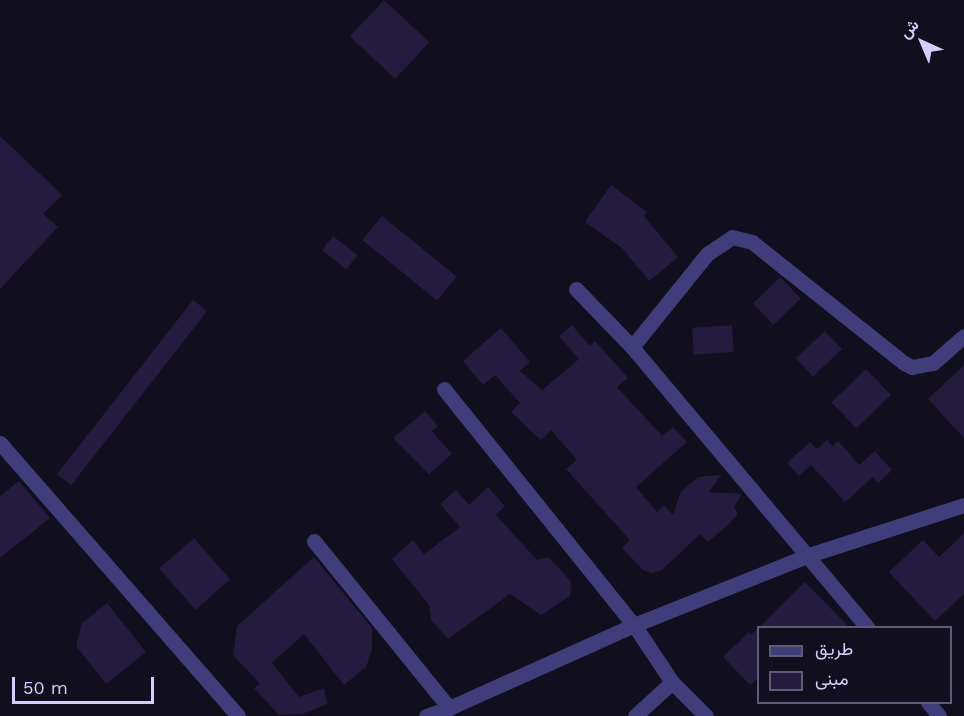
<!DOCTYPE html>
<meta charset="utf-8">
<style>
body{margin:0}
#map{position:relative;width:964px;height:716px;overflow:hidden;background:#110e1e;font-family:"Work Sans",Vazirmatn,sans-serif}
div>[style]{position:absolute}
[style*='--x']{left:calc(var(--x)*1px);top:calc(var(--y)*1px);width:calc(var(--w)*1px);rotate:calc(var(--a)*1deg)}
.building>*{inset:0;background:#241b3e;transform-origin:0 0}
.minor>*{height:15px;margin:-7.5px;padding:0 7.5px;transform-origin:7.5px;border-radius:7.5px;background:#413c7a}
span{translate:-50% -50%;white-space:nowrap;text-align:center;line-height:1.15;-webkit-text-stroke:5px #110e1e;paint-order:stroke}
.legend{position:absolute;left:757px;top:626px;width:195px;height:78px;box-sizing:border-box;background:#110e1e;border:2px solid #5f5b77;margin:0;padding:8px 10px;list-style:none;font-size:18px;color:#d5cefc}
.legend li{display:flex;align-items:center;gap:12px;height:30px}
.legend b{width:30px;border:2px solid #5f5b77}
.north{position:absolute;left:892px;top:12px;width:60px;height:60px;-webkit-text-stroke:4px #110e1e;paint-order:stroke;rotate:316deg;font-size:16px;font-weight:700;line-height:24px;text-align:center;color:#d5cefc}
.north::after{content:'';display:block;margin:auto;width:21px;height:27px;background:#d5cefc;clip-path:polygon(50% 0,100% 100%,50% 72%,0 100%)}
.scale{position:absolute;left:12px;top:677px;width:142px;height:27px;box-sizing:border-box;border:3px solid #d5cefc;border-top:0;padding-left:8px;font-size:18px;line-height:21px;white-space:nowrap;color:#d5cefc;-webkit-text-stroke:4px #110e1e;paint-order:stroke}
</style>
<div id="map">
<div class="building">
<i style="left:384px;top:0;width:62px;height:50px;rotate:43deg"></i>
<i style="clip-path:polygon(0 136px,62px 195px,43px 214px,58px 227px,0 289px)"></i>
<i style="clip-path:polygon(611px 185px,647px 212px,644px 216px,678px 257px,649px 281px,623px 249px,585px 222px)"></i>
<i style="left:382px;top:216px;width:96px;height:31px;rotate:39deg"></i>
<i style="left:333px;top:236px;width:31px;height:18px;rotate:38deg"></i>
<i style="left:780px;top:277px;width:30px;height:38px;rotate:46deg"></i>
<i style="left:193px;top:300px;width:18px;height:221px;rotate:38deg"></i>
<i style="clip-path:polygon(572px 325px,590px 346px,595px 341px,628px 378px,617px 387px,662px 436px,673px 427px,687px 442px,636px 487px,657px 512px,664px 505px,673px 515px,681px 491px,698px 477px,721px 475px,709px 492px,742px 494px,734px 507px,738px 514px,727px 526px,708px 542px,700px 534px,662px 570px,652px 573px,643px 570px,622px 548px,630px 540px,566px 469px,577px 460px,551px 430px,541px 440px,511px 412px,520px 403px,495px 375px,483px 385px,463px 361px,501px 328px,530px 362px,520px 371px,542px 390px,579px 359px,559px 336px)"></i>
<i style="left:732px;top:325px;width:27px;height:40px;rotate:86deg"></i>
<i style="left:825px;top:331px;width:25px;height:40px;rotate:47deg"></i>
<i style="clip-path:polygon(964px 365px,964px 438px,928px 399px)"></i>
<i style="left:866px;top:369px;width:36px;height:48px;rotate:46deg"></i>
<i style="clip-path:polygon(425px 411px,438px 426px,432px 431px,452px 454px,429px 474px,393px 438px)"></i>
<i style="clip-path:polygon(827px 440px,833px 446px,838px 441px,859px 465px,875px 451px,892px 470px,878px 483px,873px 477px,845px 502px,811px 465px,799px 476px,787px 463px,810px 442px,817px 449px)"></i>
<i style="clip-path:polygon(19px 481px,50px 518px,0 558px,0 496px)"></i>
<i style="clip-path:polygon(488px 487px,505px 506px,496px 515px,537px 560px,549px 557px,571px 582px,570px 596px,541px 615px,510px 594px,448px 639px,431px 620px,429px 605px,392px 559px,413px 540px,424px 554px,460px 527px,440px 504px,456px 490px,469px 505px)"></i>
<i style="clip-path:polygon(964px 533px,964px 594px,935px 621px,889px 572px,923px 540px,939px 557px)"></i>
<i style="left:194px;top:538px;width:55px;height:46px;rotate:49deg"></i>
<i style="clip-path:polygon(314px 557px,372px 628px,372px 650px,366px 667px,344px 685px,304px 634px,272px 663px,299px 697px,324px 688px,327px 704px,303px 714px,279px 715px,254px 688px,260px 684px,233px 655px,237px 626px)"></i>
<i style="clip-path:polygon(805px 582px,849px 627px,759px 627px,759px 677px,750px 685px,723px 657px,749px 632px,751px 635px)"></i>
<i style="clip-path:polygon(107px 603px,146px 652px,106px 684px,76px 646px,82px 623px)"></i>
</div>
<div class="minor">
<i style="--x:576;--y:289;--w:81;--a:46"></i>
<i style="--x:632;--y:347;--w:367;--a:50"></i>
<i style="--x:632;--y:347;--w:119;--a:-51.1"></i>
<i style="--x:707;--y:254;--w:30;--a:-34"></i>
<i style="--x:732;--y:237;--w:21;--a:14"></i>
<i style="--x:752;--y:242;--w:194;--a:38.5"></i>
<i style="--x:904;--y:363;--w:9;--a:27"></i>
<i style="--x:912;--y:367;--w:21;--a:-11"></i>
<i style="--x:933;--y:363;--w:41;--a:-41.1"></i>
<i style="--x:444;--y:389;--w:303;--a:51.2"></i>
<i style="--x:634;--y:625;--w:69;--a:56.3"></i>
<i style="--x:672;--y:682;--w:48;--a:45"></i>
<i style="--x:0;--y:443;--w:362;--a:48.9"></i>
<i style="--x:314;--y:541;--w:215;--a:51"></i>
<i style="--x:928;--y:702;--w:18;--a:52"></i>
<i style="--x:426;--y:716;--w:24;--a:-19"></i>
<i style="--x:449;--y:708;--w:203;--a:-24.2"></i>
<i style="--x:634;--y:625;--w:188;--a:-21.8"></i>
<i style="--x:809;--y:555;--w:163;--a:-17.9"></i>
<i style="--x:635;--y:716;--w:50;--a:-42.6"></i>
</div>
<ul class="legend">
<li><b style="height:8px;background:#413c7a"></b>طريق</li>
<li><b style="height:16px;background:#241b3e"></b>مبنى</li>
</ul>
<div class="north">ش</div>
<div class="scale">50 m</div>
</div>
